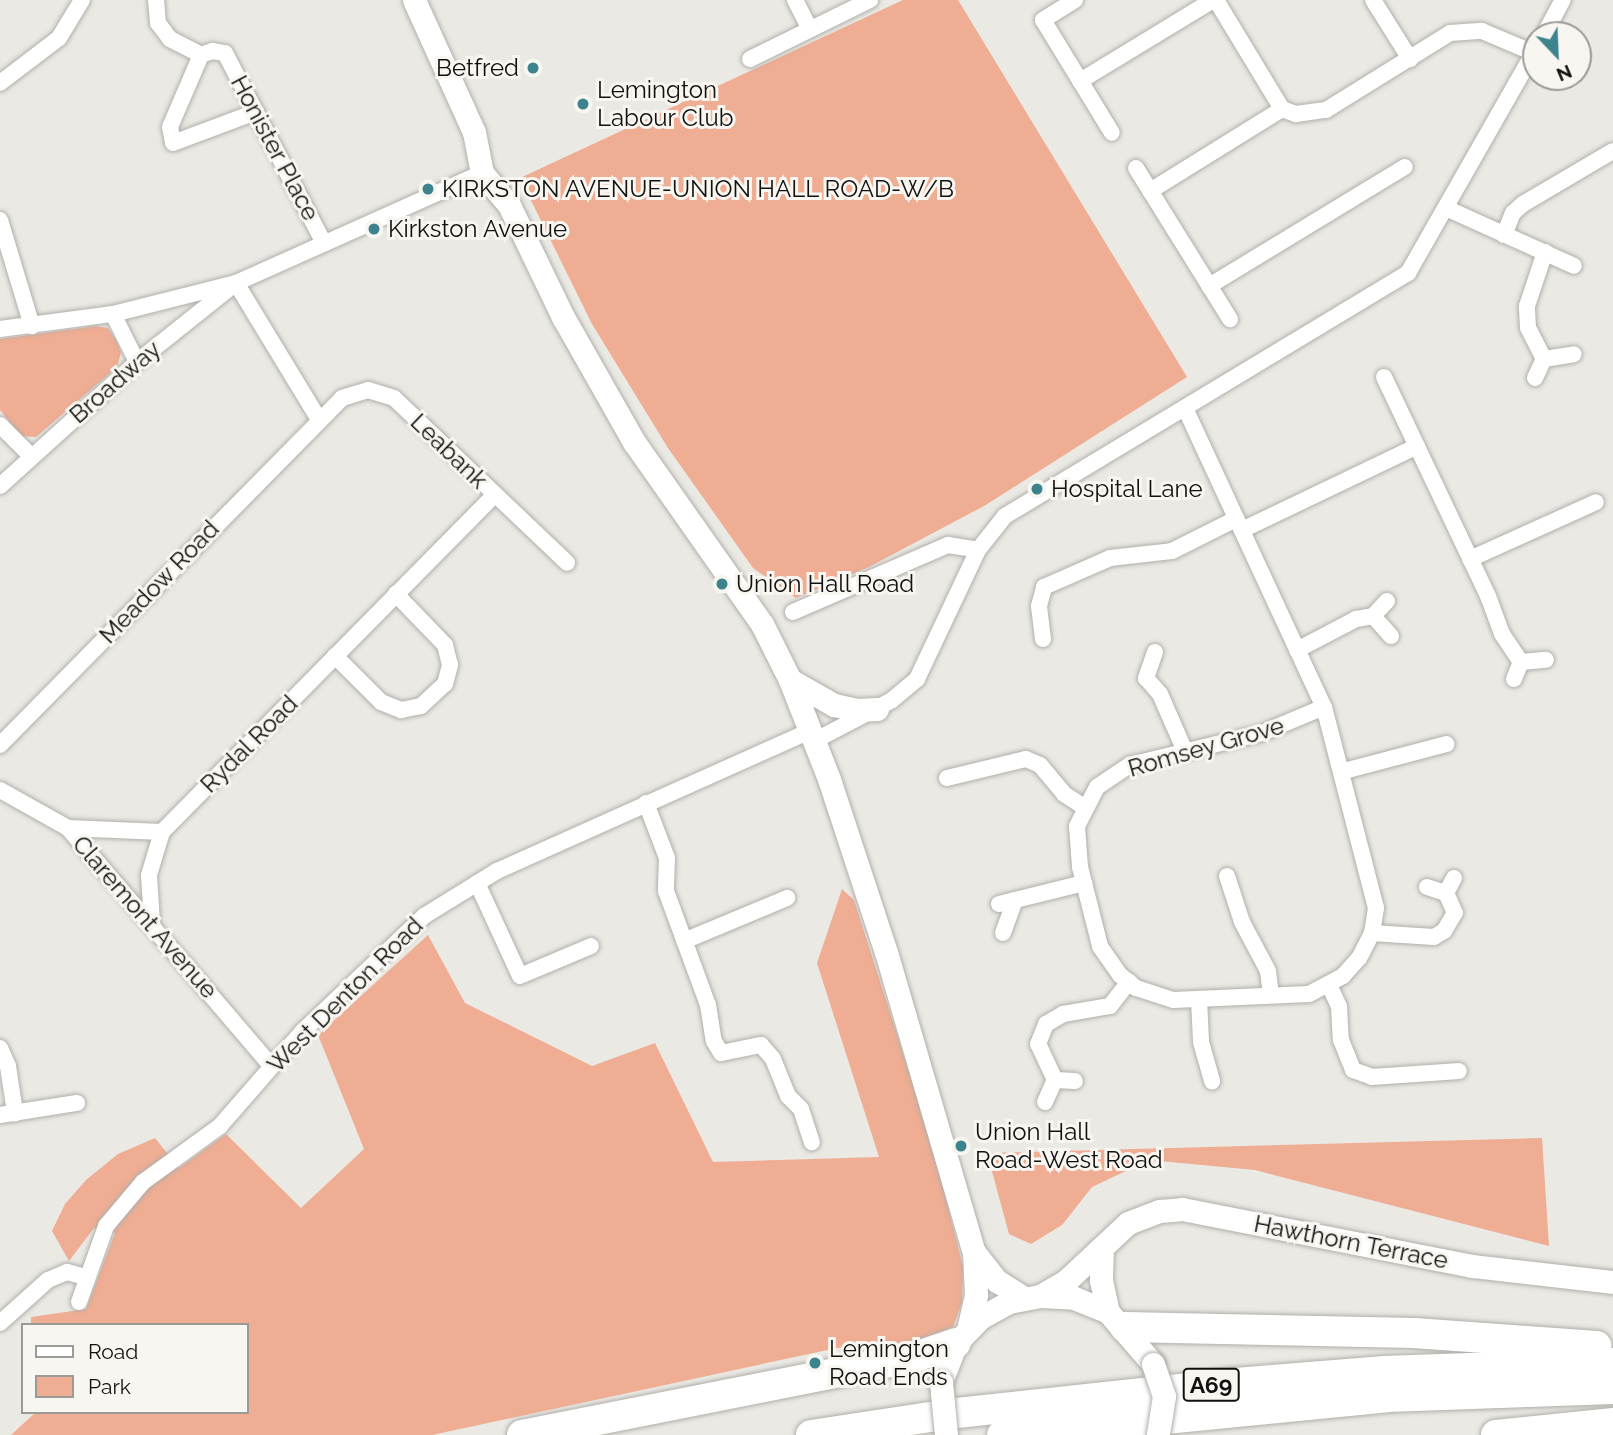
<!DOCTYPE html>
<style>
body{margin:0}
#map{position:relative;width:1613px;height:1435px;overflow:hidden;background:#ebe9e4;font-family:Raleway,sans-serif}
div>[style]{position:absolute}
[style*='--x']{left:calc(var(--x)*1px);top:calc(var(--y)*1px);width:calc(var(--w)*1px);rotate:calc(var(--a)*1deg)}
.green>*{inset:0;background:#efad93}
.roads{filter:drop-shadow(0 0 2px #b1afaa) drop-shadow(0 0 2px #b1afaa)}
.street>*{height:16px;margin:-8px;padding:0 8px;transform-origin:8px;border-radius:8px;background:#fff}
.secondary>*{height:23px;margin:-11.5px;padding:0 11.5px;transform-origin:11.5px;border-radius:11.5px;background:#fff}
.highway>*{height:30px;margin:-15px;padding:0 15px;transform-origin:15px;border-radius:15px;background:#fff}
.bridges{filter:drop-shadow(0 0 2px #b1afaa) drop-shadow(0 0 2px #b1afaa)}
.secondary-bridge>*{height:23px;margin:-11.5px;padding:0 11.5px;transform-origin:11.5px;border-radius:11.5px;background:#fff}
.dots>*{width:19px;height:19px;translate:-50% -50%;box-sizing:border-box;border:4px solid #f8f6f1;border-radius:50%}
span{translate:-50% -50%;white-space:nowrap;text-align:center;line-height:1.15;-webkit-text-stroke:6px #f8f6f1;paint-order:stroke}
.shield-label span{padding:2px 5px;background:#f8f6f1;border:2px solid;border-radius:5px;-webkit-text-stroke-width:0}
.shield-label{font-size:23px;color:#12110f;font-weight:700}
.poi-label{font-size:24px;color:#12110f}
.right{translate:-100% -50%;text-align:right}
.left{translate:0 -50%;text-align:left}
.street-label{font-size:24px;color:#12110f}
.legend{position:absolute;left:21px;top:1323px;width:228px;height:91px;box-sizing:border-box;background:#f8f6f1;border:2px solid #9c9a97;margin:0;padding:9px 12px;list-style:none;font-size:21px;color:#12110f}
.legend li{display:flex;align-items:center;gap:14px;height:35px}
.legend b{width:35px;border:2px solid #9c9a97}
.north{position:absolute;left:1522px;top:21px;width:70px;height:70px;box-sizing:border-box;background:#f8f6f1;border:2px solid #9c9a97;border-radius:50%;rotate:157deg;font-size:19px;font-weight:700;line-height:28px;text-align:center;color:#12110f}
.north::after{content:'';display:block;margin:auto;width:24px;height:32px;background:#3d838e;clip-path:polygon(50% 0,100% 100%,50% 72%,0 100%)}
</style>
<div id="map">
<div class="green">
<i style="clip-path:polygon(903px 0,958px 0,1187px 377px,984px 506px,869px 567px,796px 598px,753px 568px,668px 448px,592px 324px,520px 178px)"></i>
<i style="clip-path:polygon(96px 326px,108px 328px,116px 340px,121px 353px,117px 367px,36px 437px,21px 436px,0 410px,0 339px)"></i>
<i style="clip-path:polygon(842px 889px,854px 900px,933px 1147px,963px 1267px,962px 1302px,953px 1327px,912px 1342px,837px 1348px,432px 1435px,11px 1435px,36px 1412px,247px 1412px,247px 1325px,31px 1325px,31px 1317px,86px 1309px,115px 1233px,94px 1228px,69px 1261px,52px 1231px,65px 1204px,86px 1180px,118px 1154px,155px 1138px,179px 1168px,226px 1134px,301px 1208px,364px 1149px,318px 1035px,428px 935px,465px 1003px,592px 1066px,655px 1043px,713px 1162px,879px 1157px,817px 963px)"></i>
<i style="clip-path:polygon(1542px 1138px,1549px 1246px,1255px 1170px,1149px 1160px,1092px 1187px,1062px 1225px,1031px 1244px,1009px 1234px,987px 1153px)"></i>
</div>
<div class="roads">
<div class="street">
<i style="--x:156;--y:0;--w:23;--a:85"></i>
<i style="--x:158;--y:23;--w:20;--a:53"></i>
<i style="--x:170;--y:39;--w:35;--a:27"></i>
<i style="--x:201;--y:55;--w:12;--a:-20"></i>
<i style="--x:212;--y:51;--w:13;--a:9"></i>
<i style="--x:225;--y:53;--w:214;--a:62.5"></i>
<i style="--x:795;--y:0;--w:31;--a:63"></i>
<i style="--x:1075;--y:0;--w:38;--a:148"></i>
<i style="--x:1043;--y:20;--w:132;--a:58.6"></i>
<i style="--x:1216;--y:0;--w:127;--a:58.8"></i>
<i style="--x:1282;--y:109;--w:15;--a:20"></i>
<i style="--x:1296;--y:114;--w:30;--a:-8"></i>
<i style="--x:1326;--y:110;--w:146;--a:-31.8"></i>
<i style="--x:1450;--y:33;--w:32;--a:-4"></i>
<i style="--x:1482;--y:31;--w:56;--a:22.9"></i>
<i style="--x:1373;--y:0;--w:70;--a:57.9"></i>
<i style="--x:1544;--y:35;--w:40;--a:-62"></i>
<i style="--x:201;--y:55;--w:78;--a:113.3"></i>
<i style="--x:170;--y:127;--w:16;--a:79"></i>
<i style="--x:173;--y:143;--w:89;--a:-20.5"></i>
<i style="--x:750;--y:59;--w:134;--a:-26.2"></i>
<i style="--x:1080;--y:81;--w:156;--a:-31.3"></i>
<i style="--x:0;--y:83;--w:74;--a:-37.3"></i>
<i style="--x:59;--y:38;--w:44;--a:-58.8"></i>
<i style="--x:1136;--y:168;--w:178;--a:58.1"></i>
<i style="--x:1150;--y:191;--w:155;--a:-31.8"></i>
<i style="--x:1448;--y:209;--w:138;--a:24.3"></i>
<i style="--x:0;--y:220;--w:111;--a:73.2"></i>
<i style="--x:1504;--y:235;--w:24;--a:-68"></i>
<i style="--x:1513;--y:213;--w:13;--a:-42"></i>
<i style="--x:1523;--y:204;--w:104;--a:-30.5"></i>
<i style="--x:1209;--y:286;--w:229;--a:-31.3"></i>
<i style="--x:113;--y:314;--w:54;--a:63.4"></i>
<i style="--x:0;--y:329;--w:114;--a:-7.6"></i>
<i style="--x:113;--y:314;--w:127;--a:-14.1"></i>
<i style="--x:236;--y:283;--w:269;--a:-24.1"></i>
<i style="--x:1544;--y:359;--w:35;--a:-117"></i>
<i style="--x:1528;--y:328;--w:22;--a:-93"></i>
<i style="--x:1527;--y:306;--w:57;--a:-71.6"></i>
<i style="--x:1384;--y:377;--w:242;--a:64.6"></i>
<i style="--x:1488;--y:596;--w:40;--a:69.8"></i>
<i style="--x:1502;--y:634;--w:34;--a:56"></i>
<i style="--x:1535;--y:378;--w:21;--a:-65"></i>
<i style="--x:1544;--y:359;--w:30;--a:-9"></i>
<i style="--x:1185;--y:408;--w:330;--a:65.1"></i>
<i style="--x:1324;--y:707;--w:208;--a:75.5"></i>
<i style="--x:1376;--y:908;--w:25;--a:99"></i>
<i style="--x:1372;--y:933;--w:28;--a:117"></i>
<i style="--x:1359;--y:958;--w:24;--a:132"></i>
<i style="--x:1343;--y:976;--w:38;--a:152"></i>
<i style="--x:1309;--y:994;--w:136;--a:177.5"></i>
<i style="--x:1173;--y:1000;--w:39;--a:-162"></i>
<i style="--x:1136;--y:988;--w:21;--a:-141"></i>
<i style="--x:1120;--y:975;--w:35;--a:-125"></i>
<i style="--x:1100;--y:946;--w:81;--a:-104.2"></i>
<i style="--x:1080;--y:867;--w:41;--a:-94.2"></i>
<i style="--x:1077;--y:826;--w:44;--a:-62.9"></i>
<i style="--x:1097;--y:787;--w:40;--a:-34"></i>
<i style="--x:1130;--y:765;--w:136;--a:-13.6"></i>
<i style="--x:1262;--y:733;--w:67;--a:-22.8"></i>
<i style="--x:0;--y:425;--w:44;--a:45"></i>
<i style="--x:0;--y:486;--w:185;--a:-42.1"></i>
<i style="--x:137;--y:362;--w:127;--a:-38.6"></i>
<i style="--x:236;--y:283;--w:158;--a:58.7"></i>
<i style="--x:1242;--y:530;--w:194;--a:-25.6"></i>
<i style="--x:1470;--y:559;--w:138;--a:-24.3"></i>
<i style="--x:1387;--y:601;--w:21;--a:133"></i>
<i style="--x:1373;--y:616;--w:27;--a:48"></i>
<i style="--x:793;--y:612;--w:169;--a:-23.4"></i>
<i style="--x:948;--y:545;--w:30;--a:9"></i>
<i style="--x:1043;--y:639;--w:33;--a:-97"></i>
<i style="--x:1039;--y:606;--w:20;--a:-75"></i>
<i style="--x:1044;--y:587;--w:72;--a:-23.7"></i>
<i style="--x:1110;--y:558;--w:62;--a:-6.4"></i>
<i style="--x:1172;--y:551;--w:72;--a:-26.6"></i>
<i style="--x:1297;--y:650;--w:67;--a:-27.7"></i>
<i style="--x:1356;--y:619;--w:17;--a:-10"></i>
<i style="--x:1155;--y:652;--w:28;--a:109"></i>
<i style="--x:1146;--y:678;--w:21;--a:49"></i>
<i style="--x:1160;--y:694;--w:60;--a:66.4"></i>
<i style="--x:335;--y:656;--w:65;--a:45"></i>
<i style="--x:381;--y:702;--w:22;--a:22"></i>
<i style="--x:401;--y:710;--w:20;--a:-11"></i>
<i style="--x:421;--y:706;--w:33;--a:-43"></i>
<i style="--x:445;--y:684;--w:20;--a:-75"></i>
<i style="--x:450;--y:665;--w:21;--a:-104"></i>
<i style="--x:445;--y:645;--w:71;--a:-133.9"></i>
<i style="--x:1514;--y:679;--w:18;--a:-68"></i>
<i style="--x:1521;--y:662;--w:25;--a:-5"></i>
<i style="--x:814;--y:741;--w:88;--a:-27.7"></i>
<i style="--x:892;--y:700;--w:33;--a:-40"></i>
<i style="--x:917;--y:679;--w:143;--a:-64.7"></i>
<i style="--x:978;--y:550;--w:43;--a:-51.5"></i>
<i style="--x:1005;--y:516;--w:471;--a:-31.1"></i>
<i style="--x:1408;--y:273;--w:258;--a:-60.3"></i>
<i style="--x:0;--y:745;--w:487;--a:-45.4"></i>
<i style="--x:342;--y:398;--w:27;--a:-17"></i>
<i style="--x:368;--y:390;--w:27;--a:17"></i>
<i style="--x:394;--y:398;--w:239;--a:43.6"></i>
<i style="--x:1344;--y:771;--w:106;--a:-14.7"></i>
<i style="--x:947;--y:778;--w:81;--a:-13.5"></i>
<i style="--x:1026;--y:759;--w:15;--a:23"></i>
<i style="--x:1040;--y:765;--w:38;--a:50"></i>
<i style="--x:1064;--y:794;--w:24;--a:33"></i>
<i style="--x:0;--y:790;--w:78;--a:29.2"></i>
<i style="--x:68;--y:828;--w:313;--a:49.5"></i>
<i style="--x:646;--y:803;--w:59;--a:69.1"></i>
<i style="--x:667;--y:858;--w:33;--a:92"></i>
<i style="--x:666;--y:891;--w:121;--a:69.8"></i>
<i style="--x:708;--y:1005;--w:36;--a:81"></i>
<i style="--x:714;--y:1041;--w:14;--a:60"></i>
<i style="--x:721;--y:1053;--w:41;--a:-11.3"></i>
<i style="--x:761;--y:1045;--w:18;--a:49"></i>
<i style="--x:773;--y:1059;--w:40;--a:68"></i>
<i style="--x:788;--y:1096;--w:18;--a:45"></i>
<i style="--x:801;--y:1109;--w:35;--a:72"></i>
<i style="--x:68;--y:828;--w:94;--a:2.4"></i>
<i style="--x:1227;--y:876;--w:48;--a:71.9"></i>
<i style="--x:1242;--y:922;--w:55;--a:62"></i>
<i style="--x:1268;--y:971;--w:24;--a:83"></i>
<i style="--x:477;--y:883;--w:102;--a:65.2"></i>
<i style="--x:520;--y:976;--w:77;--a:-22.9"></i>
<i style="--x:1427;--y:887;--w:20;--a:18"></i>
<i style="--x:1446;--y:893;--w:17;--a:-62"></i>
<i style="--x:999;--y:904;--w:88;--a:-13.9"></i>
<i style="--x:152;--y:923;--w:48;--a:-93.6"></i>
<i style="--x:149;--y:875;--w:45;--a:-73.2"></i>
<i style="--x:162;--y:832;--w:474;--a:-45.4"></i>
<i style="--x:1003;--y:933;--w:35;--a:-70"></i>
<i style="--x:1372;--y:933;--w:62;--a:3.7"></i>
<i style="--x:1434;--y:937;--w:12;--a:-31"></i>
<i style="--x:1444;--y:931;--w:21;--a:-59"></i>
<i style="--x:1455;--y:913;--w:22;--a:-114"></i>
<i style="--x:684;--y:941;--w:112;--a:-22.7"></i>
<i style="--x:1329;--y:985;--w:23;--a:65"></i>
<i style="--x:1339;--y:1006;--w:34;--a:87"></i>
<i style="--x:1341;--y:1040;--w:32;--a:68"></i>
<i style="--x:1353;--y:1070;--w:20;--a:20"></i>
<i style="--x:1372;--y:1077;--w:87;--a:-3.9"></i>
<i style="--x:1199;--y:999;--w:43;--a:87.3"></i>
<i style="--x:1201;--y:1042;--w:41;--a:74.2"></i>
<i style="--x:0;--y:1048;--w:20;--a:66"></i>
<i style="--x:8;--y:1066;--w:48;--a:81.5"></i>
<i style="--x:1055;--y:1080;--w:40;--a:-115"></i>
<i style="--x:1038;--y:1044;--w:22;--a:-68"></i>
<i style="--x:1046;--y:1024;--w:20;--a:-30"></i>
<i style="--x:1063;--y:1014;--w:48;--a:-9.7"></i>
<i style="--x:1110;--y:1006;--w:31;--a:-52"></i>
<i style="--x:1045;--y:1102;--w:24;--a:-66"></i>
<i style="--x:1055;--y:1080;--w:20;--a:3"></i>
<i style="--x:0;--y:1115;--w:78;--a:-8.9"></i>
<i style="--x:79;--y:1302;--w:81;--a:-70.4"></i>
<i style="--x:106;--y:1226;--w:57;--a:-49.9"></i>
<i style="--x:143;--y:1182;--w:95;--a:-36"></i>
<i style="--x:220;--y:1126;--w:126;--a:-48.9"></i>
<i style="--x:303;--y:1031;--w:167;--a:-43.5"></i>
<i style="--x:424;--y:916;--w:86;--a:-31.7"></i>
<i style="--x:497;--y:871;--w:343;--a:-24.1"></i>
<i style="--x:0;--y:1323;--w:64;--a:-41.9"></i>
<i style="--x:48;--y:1280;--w:21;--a:-23"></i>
<i style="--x:67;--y:1272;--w:20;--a:15"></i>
</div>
<div class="secondary">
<i style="--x:414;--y:0;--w:145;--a:65.6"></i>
<i style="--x:474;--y:132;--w:42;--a:79"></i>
<i style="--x:482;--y:173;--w:42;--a:49.8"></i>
<i style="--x:509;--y:205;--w:124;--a:64.3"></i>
<i style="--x:563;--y:317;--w:144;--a:60.4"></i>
<i style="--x:634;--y:442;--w:223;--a:54.9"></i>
<i style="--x:762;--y:624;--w:63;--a:63.4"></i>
<i style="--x:790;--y:680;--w:106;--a:68.5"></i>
<i style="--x:829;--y:779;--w:182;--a:71.8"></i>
<i style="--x:886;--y:952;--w:313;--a:73.7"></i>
<i style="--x:974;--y:1252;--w:43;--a:87.3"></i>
<i style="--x:976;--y:1295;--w:36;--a:103"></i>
<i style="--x:790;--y:680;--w:51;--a:29.6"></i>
<i style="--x:834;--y:705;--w:24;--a:12"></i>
<i style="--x:857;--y:710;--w:20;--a:-3"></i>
<i style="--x:1102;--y:1248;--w:32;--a:92"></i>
<i style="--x:1101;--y:1280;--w:33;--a:78"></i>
<i style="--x:974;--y:1252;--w:37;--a:52"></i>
<i style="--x:997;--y:1281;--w:32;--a:32"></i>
<i style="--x:1040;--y:1296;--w:30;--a:-30"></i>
<i style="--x:1066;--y:1281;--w:85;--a:-43.1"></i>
<i style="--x:1128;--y:1223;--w:34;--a:-21"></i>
<i style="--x:1160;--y:1211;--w:22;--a:-5"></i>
<i style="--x:1182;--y:1209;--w:296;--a:11.1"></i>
<i style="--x:1472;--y:1266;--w:142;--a:6.5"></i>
<i style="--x:941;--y:1382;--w:42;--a:-69"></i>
<i style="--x:956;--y:1343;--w:35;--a:-46"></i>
<i style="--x:980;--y:1318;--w:33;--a:-29"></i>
<i style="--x:1009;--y:1302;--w:32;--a:-11"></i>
<i style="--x:1040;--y:1296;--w:34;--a:3"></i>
<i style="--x:1074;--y:1298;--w:37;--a:22"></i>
<i style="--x:1108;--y:1312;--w:69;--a:49.1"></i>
</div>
<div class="highway">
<i style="--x:1125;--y:1327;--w:289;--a:1.2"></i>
<i style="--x:1414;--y:1333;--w:183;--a:4.1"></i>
<i style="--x:522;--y:1435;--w:401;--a:-11.2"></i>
<i style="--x:915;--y:1357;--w:43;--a:-18.9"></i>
<i style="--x:811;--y:1435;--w:148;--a:-8.6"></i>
<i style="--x:957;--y:1413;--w:268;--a:-6.2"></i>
<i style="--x:1223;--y:1384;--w:162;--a:-4.6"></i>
<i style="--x:1384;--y:1371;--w:229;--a:-2"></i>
<i style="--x:1002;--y:1435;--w:387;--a:-5.6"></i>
<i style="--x:1387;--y:1397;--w:226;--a:-2"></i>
<i style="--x:1496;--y:1435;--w:118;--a:-5.9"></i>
</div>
</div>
<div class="bridges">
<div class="secondary-bridge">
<i style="--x:1153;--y:1364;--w:34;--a:71"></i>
<i style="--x:1164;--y:1396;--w:39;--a:99"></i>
<i style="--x:941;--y:1382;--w:53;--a:84.6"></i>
</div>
</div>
<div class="dots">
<i style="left:533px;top:68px;background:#3d838e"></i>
<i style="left:583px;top:104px;background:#3d838e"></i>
<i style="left:428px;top:189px;background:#3d838e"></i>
<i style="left:374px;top:229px;background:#3d838e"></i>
<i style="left:1037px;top:489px;background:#3d838e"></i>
<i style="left:722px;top:584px;background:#3d838e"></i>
<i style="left:961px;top:1146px;background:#3d838e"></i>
<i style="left:815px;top:1363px;background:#3d838e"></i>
</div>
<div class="shield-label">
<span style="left:1211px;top:1385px">A69</span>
</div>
<div class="poi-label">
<span class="right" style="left:519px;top:68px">Betfred</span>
<span class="left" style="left:597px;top:104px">Lemington<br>Labour Club</span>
<span class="left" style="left:442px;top:189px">KIRKSTON AVENUE-UNION HALL ROAD-W/B</span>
<span class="left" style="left:388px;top:229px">Kirkston Avenue</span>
<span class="left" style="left:1051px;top:489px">Hospital Lane</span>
<span class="left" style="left:736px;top:584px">Union Hall Road</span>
<span class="left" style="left:975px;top:1146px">Union Hall<br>Road-West Road</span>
<span class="left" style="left:829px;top:1363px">Lemington<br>Road Ends</span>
</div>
<div class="street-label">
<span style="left:275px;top:148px;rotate:62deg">Honister Place</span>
<span style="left:115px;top:382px;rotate:-41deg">Broadway</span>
<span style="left:449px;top:451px;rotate:44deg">Leabank</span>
<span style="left:159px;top:582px;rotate:-46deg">Meadow Road</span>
<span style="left:249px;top:744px;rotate:-45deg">Rydal Road</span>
<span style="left:1206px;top:747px;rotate:-16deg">Romsey Grove</span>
<span style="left:145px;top:917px;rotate:49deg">Claremont Avenue</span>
<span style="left:345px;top:995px;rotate:-45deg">West Denton Road</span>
<span style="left:1351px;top:1242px;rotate:11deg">Hawthorn Terrace</span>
</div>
<ul class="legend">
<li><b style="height:9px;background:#fff"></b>Road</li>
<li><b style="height:19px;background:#efad93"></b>Park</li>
</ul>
<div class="north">N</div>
</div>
